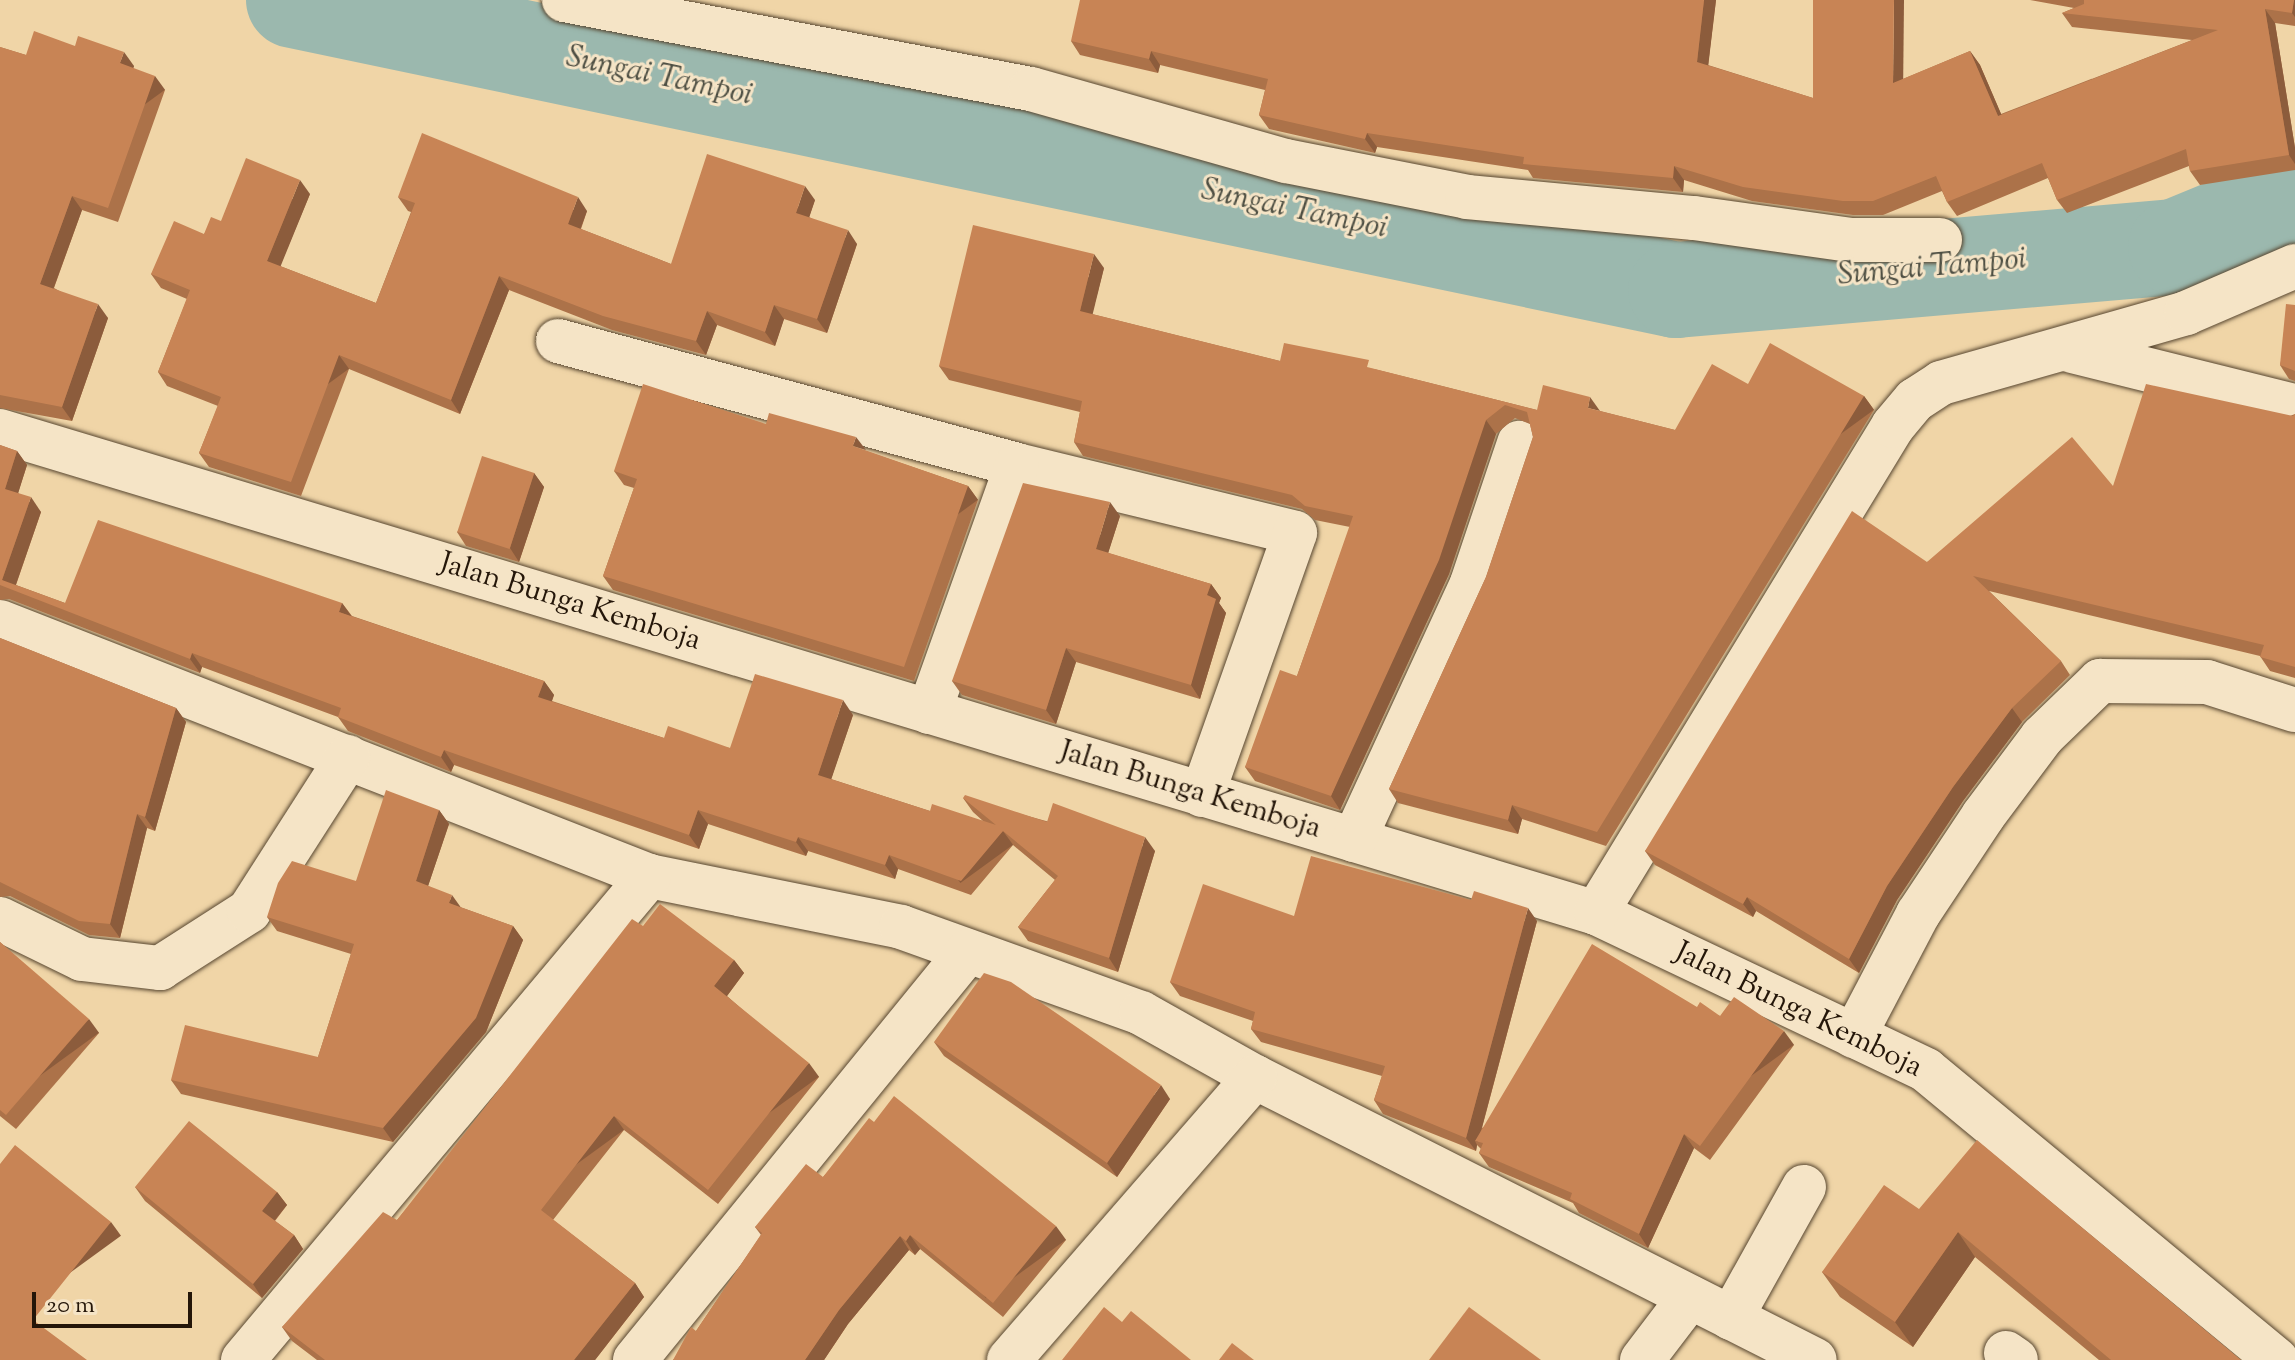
<!DOCTYPE html>
<style>
body{margin:0}
#map{position:relative;width:2295px;height:1360px;overflow:hidden;background:#f0d5a7;font-family:"Sorts Mill Goudy",serif}
div>[style]{position:absolute}
[style*='--x']{left:calc(var(--x)*1px);top:calc(var(--y)*1px);width:calc(var(--w)*1px);rotate:calc(var(--a)*1deg)}
.river>*{height:96px;margin:-48px;padding:0 48px;transform-origin:48px;border-radius:48px;background:#9bb8ae}
.roads{filter:drop-shadow(0 0 2px #574630) drop-shadow(0 0 2px #574630)}
.minor>*{height:44px;margin:-22px;padding:0 22px;transform-origin:22px;border-radius:22px;background:#f5e4c6}
.wall>*{inset:0;background:#ac7249}
.shaded-wall>*{inset:0;background:#8c5c3c;transform-origin:0 0}
.building>*{inset:0;background:#c88455;transform-origin:0 0}
span{translate:-50% -50%;white-space:nowrap;text-align:center;line-height:1.15;-webkit-text-stroke:6px #f5e4c6;paint-order:stroke}
.street-label{font-size:30px;color:#241609}
.water-label{font-size:32px;color:#4e4f43;font-style:italic}
.scale{position:absolute;left:32px;top:1292px;width:160px;height:36px;box-sizing:border-box;border:4px solid #241609;border-top:0;padding-left:10px;font-size:24px;line-height:28px;white-space:nowrap;color:#241609;-webkit-text-stroke:6px #f5e4c6;paint-order:stroke}
</style>
<div id="map">
<div class="river">
<i style="--x:294;--y:0;--w:1412;--a:11.85"></i>
<i style="--x:1676;--y:290;--w:502;--a:-4.92"></i>
<i style="--x:2176;--y:247;--w:129;--a:-22.4"></i>
</div>
<div class="roads">
<div class="minor">
<i style="--x:564;--y:0;--w:475;--a:10.8"></i>
<i style="--x:1031;--y:89;--w:265;--a:15.8"></i>
<i style="--x:1286;--y:161;--w:185;--a:11.2"></i>
<i style="--x:1467;--y:197;--w:228;--a:5.3"></i>
<i style="--x:1694;--y:218;--w:159;--a:8"></i>
<i style="--x:1851;--y:240;--w:89;--a:0"></i>
<i style="--x:558;--y:341;--w:475;--a:15.1"></i>
<i style="--x:1017;--y:465;--w:286;--a:13.7"></i>
<i style="--x:1295;--y:533;--w:278;--a:109.5"></i>
<i style="--x:2072;--y:351;--w:230;--a:13.9"></i>
<i style="--x:0;--y:431;--w:1667;--a:16.8"></i>
<i style="--x:1596;--y:913;--w:365;--a:25.4"></i>
<i style="--x:1926;--y:1070;--w:455;--a:39.6"></i>
<i style="--x:0;--y:622;--w:697;--a:21.37"></i>
<i style="--x:649;--y:876;--w:257;--a:11.4"></i>
<i style="--x:901;--y:927;--w:255;--a:19.7"></i>
<i style="--x:1141;--y:1013;--w:131;--a:29.3"></i>
<i style="--x:1255;--y:1077;--w:627;--a:26.81"></i>
<i style="--x:929;--y:712;--w:262;--a:-70.4"></i>
<i style="--x:1354;--y:840;--w:283;--a:-65.3"></i>
<i style="--x:1472;--y:583;--w:148;--a:-71.4"></i>
<i style="--x:1596;--y:913;--w:570;--a:-58.62"></i>
<i style="--x:1893;--y:426;--w:34;--a:-50"></i>
<i style="--x:1915;--y:400;--w:31;--a:-33"></i>
<i style="--x:1941;--y:383;--w:255;--a:-15.9"></i>
<i style="--x:2186;--y:313;--w:119;--a:-23.3"></i>
<i style="--x:0;--y:919;--w:91;--a:26"></i>
<i style="--x:82;--y:959;--w:79;--a:6.6"></i>
<i style="--x:160;--y:968;--w:106;--a:-32.6"></i>
<i style="--x:249;--y:911;--w:183;--a:-57.3"></i>
<i style="--x:1854;--y:1036;--w:138;--a:-62.3"></i>
<i style="--x:1918;--y:914;--w:118;--a:-56.4"></i>
<i style="--x:1983;--y:816;--w:99;--a:-53.2"></i>
<i style="--x:2042;--y:737;--w:81;--a:-44"></i>
<i style="--x:2100;--y:681;--w:107;--a:0.5"></i>
<i style="--x:2207;--y:682;--w:92;--a:17.7"></i>
<i style="--x:1731;--y:1318;--w:150;--a:-60.9"></i>
<i style="--x:2006;--y:1353;--w:12;--a:35"></i>
<i style="--x:243;--y:1360;--w:632;--a:-50.01"></i>
<i style="--x:635;--y:1360;--w:527;--a:-50.85"></i>
<i style="--x:1009;--y:1360;--w:375;--a:-49"></i>
<i style="--x:1642;--y:1360;--w:79;--a:-52.7"></i>
</div>
</div>
<div class="wall">
<i style="clip-path:polygon(1716px 0,1708px 65px,1813px 98px,1903px 79px,1970px 51px,1980px 65px,2001px 114px,2192px 40px,2072px 27px,2062px 13px,2074px 8px,2030px 0,2295px 0,2295px 26px,2275px 23px,2295px 148px,2295px 170px,2200px 185px,2190px 171px,2189px 166px,2067px 213px,2057px 200px,2048px 178px,1957px 216px,1947px 202px,1942px 191px,1883px 215px,1853px 215px,1752px 201px,1684px 180px,1683px 192px,1533px 178px,1528px 170px,1377px 147px,1375px 153px,1269px 129px,1259px 115px,1265px 90px,1160px 65px,1158px 73px,1080px 55px,1071px 41px)"></i>
<i style="clip-path:polygon(75px 46px,134px 66px,133px 68px,165px 90px,118px 222px,82px 210px,54px 288px,108px 318px,72px 421px,0 408px,0 47px,26px 55px)"></i>
<i style="clip-path:polygon(310px 194px,280px 266px,376px 303px,411px 212px,408px 211px,398px 197px,587px 211px,581px 229px,671px 264px,815px 200px,809px 217px,857px 244px,827px 333px,784px 319px,775px 346px,717px 325px,706px 355px,612px 330px,509px 290px,460px 414px,349px 369px,301px 496px,209px 467px,199px 453px,218px 406px,167px 386px,158px 372px,187px 299px,161px 288px,151px 274px,221px 221px)"></i>
<i style="clip-path:polygon(1104px 268px,1092px 314px,1280px 361px,1374px 369px,1537px 410px,1600px 411px,1675px 430px,1748px 384px,1864px 396px,1874px 410px,1606px 846px,1522px 819px,1518px 834px,1398px 803px,1389px 789px,1486px 577px,1533px 437px,1530px 424px,1515px 418px,1496px 434px,1449px 574px,1340px 810px,1255px 781px,1245px 767px,1297px 676px,1350px 527px,1315px 520px,1302px 509px,1083px 456px,1074px 442px,1080px 412px,949px 380px,939px 366px)"></i>
<i style="clip-path:polygon(2295px 305px,2295px 381px,2289px 379px,2280px 365px)"></i>
<i style="clip-path:polygon(2295px 414px,2295px 678px,2270px 671px,2260px 656px,1989px 591px,2061px 661px,2070px 675px,2022px 722px,1963px 801px,1897px 900px,1859px 973px,1756px 911px,1753px 917px,1655px 865px,1645px 851px,1927px 562px,2113px 486px)"></i>
<i style="clip-path:polygon(766px 424px,866px 451px,968px 486px,978px 500px,914px 681px,613px 590px,603px 576px,634px 488px,624px 485px,614px 471px)"></i>
<i style="clip-path:polygon(0 445px,17px 451px,27px 465px,18px 493px,41px 512px,16px 585px,65px 603px,342px 603px,352px 616px,544px 681px,554px 695px,552px 701px,664px 738px,730px 748px,853px 715px,831px 779px,930px 811px,983px 821px,973px 812px,963px 798px,1155px 851px,1118px 972px,1028px 941px,1018px 927px,1055px 880px,1013px 845px,971px 895px,898px 869px,895px 879px,808px 851px,806px 856px,708px 824px,699px 849px,454px 765px,451px 772px,348px 731px,338px 717px,202px 667px,200px 673px,9px 599px,0 600px)"></i>
<i style="clip-path:polygon(534px 473px,544px 487px,519px 562px,466px 546px,457px 532px)"></i>
<i style="clip-path:polygon(1120px 516px,1108px 553px,1211px 584px,1221px 598px,1219px 603px,1226px 613px,1200px 699px,1076px 662px,1056px 724px,962px 695px,952px 681px)"></i>
<i style="clip-path:polygon(0 638px,176px 708px,186px 722px,155px 831px,147px 828px,120px 938px,89px 935px,10px 896px,0 897px)"></i>
<i style="clip-path:polygon(439px 810px,449px 824px,428px 886px,460px 907px,513px 926px,523px 940px,486px 1032px,393px 1142px,181px 1094px,171px 1080px,318px 1057px,351px 954px,277px 931px,267px 917px,356px 881px)"></i>
<i style="clip-path:polygon(1294px 916px,1537px 921px,1482px 1128px,1697px 1007px,1794px 1045px,1710px 1160px,1694px 1148px,1648px 1248px,1579px 1213px,1573px 1203px,1489px 1167px,1479px 1153px,1481px 1149px,1477px 1145px,1476px 1151px,1383px 1114px,1374px 1100px,1382px 1076px,1261px 1042px,1251px 1029px,1253px 1021px,1180px 996px,1170px 982px)"></i>
<i style="clip-path:polygon(643px 926px,734px 960px,744px 973px,727px 996px,819px 1077px,718px 1204px,624px 1130px,553px 1220px,635px 1283px,644px 1297px,595px 1360px,317px 1360px,292px 1341px,282px 1327px,397px 1220px)"></i>
<i style="clip-path:polygon(0 942px,99px 1033px,16px 1129px,0 1116px)"></i>
<i style="clip-path:polygon(934px 1042px,1170px 1099px,1117px 1177px,944px 1056px)"></i>
<i style="clip-path:polygon(874px 1122px,1066px 1240px,1003px 1317px,920px 1249px,915px 1255px,909px 1250px,848px 1324px,824px 1360px,673px 1360px,696px 1331px,761px 1235px,755px 1227px,823px 1177px)"></i>
<i style="clip-path:polygon(135px 1187px,277px 1192px,287px 1205px,275px 1221px,294px 1235px,303px 1249px,262px 1298px,145px 1201px)"></i>
<i style="clip-path:polygon(1919px 1209px,2241px 1360px,2099px 1360px,1975px 1257px,1913px 1347px,1840px 1297px,1822px 1272px)"></i>
</div>
<div class="shaded-wall">
<i style="clip-path:polygon(1704px 0,1716px 0,1707px 76px,1697px 62px)"></i>
<i style="clip-path:polygon(1894px 0,1904px 0,1903px 97px,1893px 83px)"></i>
<i style="clip-path:polygon(2294px 0,2295px 0,2295px 17px,2292px 13px)"></i>
<i style="clip-path:polygon(2265px 9px,2275px 23px,2295px 148px,2295px 164px,2289px 155px)"></i>
<i style="clip-path:polygon(1151px 51px,1160px 65px,1158px 73px,1149px 59px)"></i>
<i style="clip-path:polygon(1970px 51px,1980px 65px,2008px 130px,1998px 116px)"></i>
<i style="clip-path:polygon(124px 52px,134px 66px,130px 78px,120px 63px)"></i>
<i style="left:155px;top:76px;width:17px;height:140px;rotate:54deg"></i>
<i style="clip-path:polygon(1367px 133px,1377px 147px,1375px 153px,1365px 139px)"></i>
<i style="clip-path:polygon(1674px 166px,1684px 180px,1683px 192px,1673px 178px)"></i>
<i style="clip-path:polygon(300px 180px,310px 194px,277px 275px,267px 261px)"></i>
<i style="clip-path:polygon(805px 186px,815px 200px,806px 227px,796px 213px)"></i>
<i style="clip-path:polygon(72px 196px,82px 210px,50px 298px,40px 284px)"></i>
<i style="clip-path:polygon(578px 197px,587px 211px,577px 238px,568px 224px)"></i>
<i style="clip-path:polygon(848px 230px,857px 244px,827px 333px,817px 319px)"></i>
<i style="clip-path:polygon(1094px 254px,1104px 268px,1090px 325px,1080px 311px)"></i>
<i style="clip-path:polygon(499px 276px,509px 290px,460px 414px,451px 400px)"></i>
<i style="clip-path:polygon(98px 304px,108px 318px,72px 421px,62px 407px)"></i>
<i style="clip-path:polygon(774px 305px,784px 319px,775px 346px,765px 332px)"></i>
<i style="clip-path:polygon(707px 311px,717px 325px,706px 355px,696px 341px)"></i>
<i style="left:339px;top:355px;width:17px;height:136px;rotate:54deg"></i>
<i style="left:1864px;top:396px;width:17px;height:511px;rotate:54deg"></i>
<i style="clip-path:polygon(1590px 397px,1600px 411px,1588px 408px)"></i>
<i style="clip-path:polygon(1486px 420px,1496px 434px,1449px 574px,1340px 810px,1331px 796px)"></i>
<i style="clip-path:polygon(856px 437px,866px 450px,853px 446px)"></i>
<i style="clip-path:polygon(17px 451px,27px 465px,15px 503px,5px 489px)"></i>
<i style="clip-path:polygon(534px 473px,544px 487px,519px 562px,510px 548px)"></i>
<i style="left:968px;top:486px;width:17px;height:192px;rotate:54deg"></i>
<i style="clip-path:polygon(31px 497px,41px 512px,14px 590px,2px 580px)"></i>
<i style="clip-path:polygon(1110px 502px,1120px 516px,1105px 563px,1096px 549px)"></i>
<i style="clip-path:polygon(1211px 584px,1221px 598px,1219px 603px,1226px 613px,1200px 699px,1191px 685px,1207px 595px)"></i>
<i style="clip-path:polygon(342px 603px,352px 617px,339px 612px)"></i>
<i style="clip-path:polygon(1066px 648px,1076px 662px,1056px 724px,1046px 710px)"></i>
<i style="clip-path:polygon(192px 653px,202px 667px,200px 673px,190px 659px)"></i>
<i style="clip-path:polygon(544px 681px,554px 695px,548px 711px,538px 697px)"></i>
<i style="clip-path:polygon(843px 700px,853px 715px,828px 789px,818px 775px)"></i>
<i style="clip-path:polygon(176px 708px,186px 722px,155px 831px,145px 817px)"></i>
<i style="clip-path:polygon(2012px 708px,2022px 722px,1963px 801px,1897px 900px,1859px 973px,1849px 959px,1887px 886px,1953px 787px)"></i>
<i style="clip-path:polygon(444px 750px,454px 765px,451px 772px,441px 757px)"></i>
<i style="clip-path:polygon(1512px 805px,1522px 819px,1518px 834px,1508px 820px)"></i>
<i style="clip-path:polygon(439px 810px,449px 824px,425px 895px,416px 881px)"></i>
<i style="clip-path:polygon(698px 810px,708px 824px,699px 849px,689px 835px)"></i>
<i style="clip-path:polygon(137px 814px,147px 828px,120px 938px,110px 924px)"></i>
<i style="left:1003px;top:831px;width:17px;height:65px;rotate:54deg"></i>
<i style="clip-path:polygon(798px 837px,808px 851px,806px 856px,796px 842px)"></i>
<i style="clip-path:polygon(1145px 837px,1155px 851px,1118px 972px,1109px 958px)"></i>
<i style="clip-path:polygon(889px 855px,898px 869px,895px 879px,885px 865px)"></i>
<i style="clip-path:polygon(452px 895px,462px 909px,449px 903px)"></i>
<i style="clip-path:polygon(1747px 897px,1756px 911px,1753px 917px,1743px 904px)"></i>
<i style="clip-path:polygon(1528px 908px,1537px 921px,1478px 1142px,1475px 1141px,1477px 1145px,1476px 1151px,1466px 1138px)"></i>
<i style="clip-path:polygon(513px 926px,523px 940px,486px 1032px,393px 1142px,383px 1128px)"></i>
<i style="clip-path:polygon(734px 960px,744px 973px,724px 1000px,714px 986px)"></i>
<i style="left:89px;top:1019px;width:17px;height:127px;rotate:54deg"></i>
<i style="left:1784px;top:1031px;width:17px;height:142px;rotate:54deg"></i>
<i style="left:809px;top:1063px;width:17px;height:162px;rotate:54deg"></i>
<i style="clip-path:polygon(1161px 1085px,1170px 1099px,1117px 1177px,1107px 1163px)"></i>
<i style="left:614px;top:1116px;width:17px;height:119px;rotate:54deg"></i>
<i style="clip-path:polygon(1684px 1134px,1694px 1148px,1648px 1248px,1639px 1234px)"></i>
<i style="clip-path:polygon(277px 1192px,287px 1205px,271px 1225px,262px 1211px)"></i>
<i style="left:111px;top:1222px;width:17px;height:125px;rotate:54deg"></i>
<i style="left:1056px;top:1226px;width:17px;height:99px;rotate:54deg"></i>
<i style="clip-path:polygon(1958px 1232px,1975px 1257px,1913px 1347px,1895px 1322px)"></i>
<i style="clip-path:polygon(294px 1235px,303px 1249px,262px 1298px,253px 1284px)"></i>
<i style="clip-path:polygon(910px 1235px,920px 1249px,915px 1255px,906px 1241px)"></i>
<i style="clip-path:polygon(900px 1236px,909px 1250px,848px 1324px,824px 1360px,805px 1360px,839px 1310px)"></i>
<i style="clip-path:polygon(635px 1283px,644px 1297px,595px 1360px,574px 1360px)"></i>
</div>
<div class="building">
<i style="clip-path:polygon(1080px 0,1704px 0,1697px 62px,1813px 98px,1813px 0,1894px 0,1893px 83px,1970px 51px,1998px 116px,2218px 30px,2062px 13px,2084px 4px,2084px 0,2294px 0,2292px 13px,2265px 9px,2289px 155px,2190px 171px,2186px 149px,2057px 200px,2042px 163px,1947px 202px,1936px 176px,1873px 201px,1843px 201px,1743px 187px,1674px 166px,1673px 178px,1523px 164px,1524px 157px,1367px 133px,1365px 139px,1259px 115px,1268px 79px,1151px 51px,1149px 59px,1071px 41px)"></i>
<i style="clip-path:polygon(34px 31px,75px 46px,78px 36px,124px 52px,120px 63px,155px 76px,108px 208px,72px 196px,40px 284px,98px 304px,62px 407px,0 395px,0 47px,26px 55px)"></i>
<i style="clip-path:polygon(422px 133px,578px 197px,568px 224px,671px 264px,707px 154px,805px 186px,796px 213px,848px 230px,817px 319px,774px 305px,765px 332px,707px 311px,696px 341px,603px 316px,499px 276px,451px 400px,339px 355px,291px 482px,199px 453px,221px 397px,158px 372px,190px 290px,151px 274px,174px 221px,204px 234px,211px 217px,221px 221px,246px 158px,300px 180px,267px 261px,376px 303px,415px 203px,398px 197px)"></i>
<i style="clip-path:polygon(973px 225px,1094px 254px,1080px 311px,1280px 361px,1284px 343px,1369px 360px,1367px 367px,1537px 410px,1543px 385px,1590px 397px,1588px 408px,1675px 430px,1712px 364px,1748px 384px,1770px 343px,1864px 396px,1597px 832px,1512px 805px,1508px 820px,1389px 789px,1486px 577px,1533px 437px,1527px 412px,1505px 405px,1486px 420px,1439px 560px,1331px 796px,1245px 767px,1280px 670px,1297px 676px,1353px 516px,1305px 506px,1292px 495px,1074px 442px,1082px 401px,939px 366px)"></i>
<i style="clip-path:polygon(2286px 304px,2295px 305px,2295px 371px,2280px 365px)"></i>
<i style="clip-path:polygon(643px 384px,766px 424px,769px 413px,856px 437px,853px 446px,968px 486px,904px 667px,603px 576px,637px 479px,614px 471px)"></i>
<i style="clip-path:polygon(2146px 384px,2293px 416px,2295px 414px,2295px 667px,2260px 657px,2264px 645px,1973px 576px,2061px 661px,2012px 708px,1953px 787px,1887px 886px,1849px 959px,1747px 897px,1743px 904px,1645px 851px,1852px 511px,1927px 562px,2072px 437px,2113px 486px)"></i>
<i style="clip-path:polygon(0 445px,17px 451px,5px 489px,31px 497px,2px 580px,65px 603px,98px 520px,342px 603px,339px 612px,544px 681px,538px 697px,664px 738px,668px 726px,730px 748px,755px 674px,843px 700px,818px 775px,930px 811px,932px 804px,996px 825px,963px 798px,965px 795px,1047px 822px,1053px 803px,1145px 837px,1109px 958px,1018px 927px,1058px 876px,1003px 831px,961px 881px,889px 855px,885px 865px,798px 837px,796px 842px,698px 810px,689px 835px,444px 750px,441px 757px,338px 717px,341px 708px,192px 653px,190px 659px,0 585px)"></i>
<i style="left:482px;top:456px;width:55px;height:80px;rotate:18deg"></i>
<i style="clip-path:polygon(1023px 483px,1110px 502px,1096px 549px,1211px 584px,1207px 595px,1216px 599px,1191px 685px,1066px 648px,1046px 710px,952px 681px)"></i>
<i style="clip-path:polygon(0 638px,176px 708px,145px 817px,137px 814px,110px 924px,79px 921px,0 882px)"></i>
<i style="clip-path:polygon(386px 790px,439px 810px,416px 881px,452px 895px,449px 903px,513px 926px,476px 1018px,383px 1128px,171px 1080px,185px 1025px,318px 1057px,354px 944px,267px 917px,278px 883px,292px 861px,356px 881px)"></i>
<i style="clip-path:polygon(1311px 856px,1471px 900px,1474px 891px,1528px 908px,1466px 1138px,1374px 1100px,1385px 1066px,1251px 1029px,1255px 1012px,1170px 982px,1203px 884px,1294px 916px)"></i>
<i style="clip-path:polygon(660px 904px,734px 960px,714px 986px,809px 1063px,708px 1190px,614px 1116px,541px 1210px,635px 1283px,574px 1360px,325px 1360px,282px 1327px,383px 1212px,397px 1220px,632px 919px,643px 926px)"></i>
<i style="clip-path:polygon(0 942px,89px 1019px,6px 1115px,0 1110px)"></i>
<i style="clip-path:polygon(1592px 944px,1697px 1007px,1700px 1002px,1720px 1016px,1734px 997px,1784px 1031px,1700px 1146px,1684px 1134px,1639px 1234px,1570px 1199px,1572px 1193px,1479px 1153px,1483px 1143px,1475px 1141px)"></i>
<i style="clip-path:polygon(984px 973px,1011px 982px,1161px 1085px,1107px 1163px,934px 1042px)"></i>
<i style="clip-path:polygon(894px 1096px,1056px 1226px,993px 1303px,910px 1235px,906px 1241px,900px 1236px,839px 1310px,805px 1360px,673px 1360px,691px 1327px,696px 1331px,762px 1233px,755px 1227px,806px 1164px,823px 1177px,869px 1118px,874px 1122px)"></i>
<i style="clip-path:polygon(189px 1121px,277px 1192px,262px 1211px,294px 1235px,253px 1284px,135px 1187px)"></i>
<i style="clip-path:polygon(1977px 1140px,2241px 1360px,2111px 1360px,1958px 1232px,1895px 1322px,1822px 1272px,1884px 1185px,1919px 1209px)"></i>
<i style="clip-path:polygon(15px 1145px,111px 1222px,33px 1320px,87px 1360px,0 1360px,0 1164px)"></i>
<i style="clip-path:polygon(1104px 1307px,1122px 1322px,1131px 1311px,1191px 1360px,1062px 1360px)"></i>
<i style="clip-path:polygon(1469px 1307px,1541px 1360px,1429px 1360px)"></i>
<i style="clip-path:polygon(1232px 1343px,1254px 1360px,1219px 1360px)"></i>
</div>
<div class="street-label">
<span style="left:570px;top:603px;rotate:17deg">Jalan Bunga Kemboja</span>
<span style="left:1190px;top:791px;rotate:17deg">Jalan Bunga Kemboja</span>
<span style="left:1798px;top:1011px;rotate:26deg">Jalan Bunga Kemboja</span>
</div>
<div class="water-label">
<span style="left:659px;top:77px;rotate:12deg">Sungai Tampoi</span>
<span style="left:1294px;top:210px;rotate:12deg">Sungai Tampoi</span>
<span style="left:1932px;top:268px;rotate:-5deg">Sungai Tampoi</span>
</div>
<div class="scale">20 m</div>
</div>
